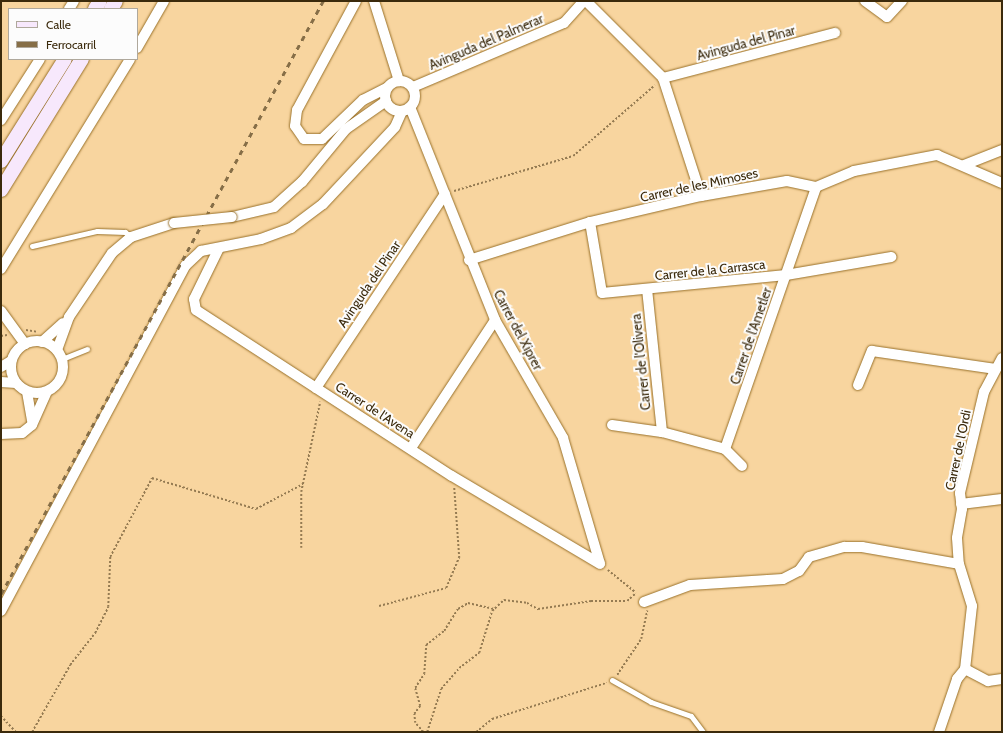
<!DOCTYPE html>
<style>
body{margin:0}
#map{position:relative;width:1003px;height:733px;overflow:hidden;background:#f8d59f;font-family:Cabin,sans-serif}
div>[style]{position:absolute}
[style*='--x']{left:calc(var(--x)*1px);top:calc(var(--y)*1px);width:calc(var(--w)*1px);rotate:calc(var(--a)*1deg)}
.path>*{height:1.5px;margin-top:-0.75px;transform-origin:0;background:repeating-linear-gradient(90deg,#957b52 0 2px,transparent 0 4px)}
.roads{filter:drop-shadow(0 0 1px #99712a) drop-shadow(0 0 1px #99712a)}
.service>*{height:5px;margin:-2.5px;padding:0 2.5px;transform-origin:2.5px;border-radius:2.5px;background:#fff}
.minor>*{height:10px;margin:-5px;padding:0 5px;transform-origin:5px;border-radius:5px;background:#fff}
.minor>.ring{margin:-5px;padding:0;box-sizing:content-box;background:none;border:10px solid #fff;border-radius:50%}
.secondary>*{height:14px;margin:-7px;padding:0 7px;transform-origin:7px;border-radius:7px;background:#f7e8fc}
.rail>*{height:2.5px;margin-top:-1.25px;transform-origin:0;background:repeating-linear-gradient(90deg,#866e47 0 5px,transparent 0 10px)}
.bridges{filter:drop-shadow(0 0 1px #99712a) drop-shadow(0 0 1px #99712a)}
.minor-bridge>*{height:10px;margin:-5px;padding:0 5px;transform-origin:5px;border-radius:5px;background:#fff}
span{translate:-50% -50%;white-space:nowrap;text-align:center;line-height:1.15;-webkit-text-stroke:4px #fcfcfc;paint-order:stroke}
.street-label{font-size:13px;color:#3b2a0c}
.frame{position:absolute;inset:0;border:2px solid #3b2a0c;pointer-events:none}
.legend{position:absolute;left:8px;top:8px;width:130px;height:52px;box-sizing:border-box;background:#fcfcfc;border:1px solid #afa89c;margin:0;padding:5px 7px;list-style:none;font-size:12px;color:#3b2a0c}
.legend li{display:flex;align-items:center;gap:8px;height:20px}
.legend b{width:20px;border:1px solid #afa89c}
</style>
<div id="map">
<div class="path">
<i style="--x:454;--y:191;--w:124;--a:-16.4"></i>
<i style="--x:573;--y:156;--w:108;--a:-40.9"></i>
<i style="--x:26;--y:330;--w:12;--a:9"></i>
<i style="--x:1;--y:336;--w:6;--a:-9"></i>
<i style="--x:301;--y:548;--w:56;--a:-90"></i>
<i style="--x:301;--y:492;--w:92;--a:-78.1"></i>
<i style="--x:608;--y:570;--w:36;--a:39"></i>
<i style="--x:379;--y:606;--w:69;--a:-15"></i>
<i style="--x:446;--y:588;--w:33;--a:-67"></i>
<i style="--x:459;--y:558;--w:70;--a:-94.1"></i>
<i style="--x:617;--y:675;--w:43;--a:-56.3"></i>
<i style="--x:641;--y:639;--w:29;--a:-78"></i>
<i style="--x:1;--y:716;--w:22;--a:47"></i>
<i style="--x:32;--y:732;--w:77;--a:-60.4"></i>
<i style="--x:70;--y:665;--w:41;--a:-52"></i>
<i style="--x:95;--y:633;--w:29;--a:-63"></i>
<i style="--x:108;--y:607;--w:50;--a:-87.7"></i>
<i style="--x:110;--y:557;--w:89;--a:-62"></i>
<i style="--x:152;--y:478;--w:109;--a:16.6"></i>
<i style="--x:256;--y:509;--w:53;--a:-28"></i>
<i style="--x:423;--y:732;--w:12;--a:-132"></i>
<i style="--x:415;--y:723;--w:9;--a:-96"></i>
<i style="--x:414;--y:714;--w:10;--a:-53"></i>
<i style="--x:420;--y:706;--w:19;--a:-106"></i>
<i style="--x:415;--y:688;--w:17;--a:-57"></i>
<i style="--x:424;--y:674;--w:29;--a:-86"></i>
<i style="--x:426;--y:645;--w:23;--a:-38"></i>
<i style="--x:444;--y:631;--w:26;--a:-58"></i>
<i style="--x:458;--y:609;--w:12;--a:-31"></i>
<i style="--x:468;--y:603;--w:28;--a:13"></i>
<i style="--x:427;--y:732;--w:45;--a:-72"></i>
<i style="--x:441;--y:689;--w:28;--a:-49"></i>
<i style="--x:459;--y:668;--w:25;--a:-37"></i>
<i style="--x:479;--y:653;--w:44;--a:-72.8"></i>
<i style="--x:492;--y:611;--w:16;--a:-43"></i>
<i style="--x:504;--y:600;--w:23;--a:7"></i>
<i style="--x:527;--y:603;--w:13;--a:29"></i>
<i style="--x:538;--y:609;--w:54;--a:-8.6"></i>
<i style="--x:591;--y:601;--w:36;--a:0"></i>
<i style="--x:627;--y:601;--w:12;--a:-42"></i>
<i style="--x:476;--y:732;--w:21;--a:-39"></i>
<i style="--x:492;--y:719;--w:120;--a:-17.5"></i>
</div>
<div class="roads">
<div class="service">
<i style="--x:32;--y:246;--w:67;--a:-13"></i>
<i style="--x:97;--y:231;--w:28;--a:2"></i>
<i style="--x:125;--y:232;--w:8;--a:40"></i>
<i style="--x:62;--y:359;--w:27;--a:-22"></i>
<i style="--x:612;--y:680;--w:45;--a:29.4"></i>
<i style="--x:651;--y:702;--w:42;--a:19.3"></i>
<i style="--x:691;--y:716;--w:20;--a:53"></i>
</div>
<div class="minor">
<i style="--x:356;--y:1;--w:124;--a:118.4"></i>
<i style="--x:297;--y:110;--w:16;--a:97"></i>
<i style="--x:295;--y:126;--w:16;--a:55"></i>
<i style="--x:304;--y:139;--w:18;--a:0"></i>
<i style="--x:322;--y:139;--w:57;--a:-43.6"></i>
<i style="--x:363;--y:100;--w:27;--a:-27"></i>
<i style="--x:374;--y:1;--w:84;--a:72.6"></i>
<i style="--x:586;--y:1;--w:109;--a:45"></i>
<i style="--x:663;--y:78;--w:124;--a:72.1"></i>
<i style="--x:865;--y:1;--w:27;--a:36"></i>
<i style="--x:887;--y:17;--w:22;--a:-47"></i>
<i style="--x:69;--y:9;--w:9;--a:-58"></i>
<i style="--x:137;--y:48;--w:54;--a:-60.1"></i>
<i style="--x:663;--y:78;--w:178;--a:-14.7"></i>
<i class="ring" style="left:385px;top:81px;width:20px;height:20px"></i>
<i style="--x:413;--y:87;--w:164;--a:-23"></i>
<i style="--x:564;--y:23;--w:30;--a:-48"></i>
<i style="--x:410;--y:107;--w:229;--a:68.2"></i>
<i style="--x:495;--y:320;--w:136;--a:60"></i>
<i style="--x:563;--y:438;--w:131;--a:73.6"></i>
<i style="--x:1;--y:120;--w:72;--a:-57.4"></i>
<i style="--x:964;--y:165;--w:41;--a:-21.5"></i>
<i style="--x:232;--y:217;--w:43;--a:-13.4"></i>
<i style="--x:274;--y:207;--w:38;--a:-42"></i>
<i style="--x:302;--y:182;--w:69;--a:-50.3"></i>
<i style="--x:346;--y:129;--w:49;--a:-35"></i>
<i style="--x:590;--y:222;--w:72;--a:80.4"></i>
<i style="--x:602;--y:293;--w:185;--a:-5.6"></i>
<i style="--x:786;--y:275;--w:107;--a:-9.7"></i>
<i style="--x:219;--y:248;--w:57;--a:116.1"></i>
<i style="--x:194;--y:299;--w:11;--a:80"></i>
<i style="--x:196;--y:310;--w:305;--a:33"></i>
<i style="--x:452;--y:476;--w:172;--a:30.7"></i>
<i style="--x:469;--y:260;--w:127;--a:-17.4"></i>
<i style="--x:590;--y:222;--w:114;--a:-13.2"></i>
<i style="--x:701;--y:196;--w:87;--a:-9.9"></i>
<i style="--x:787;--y:181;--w:30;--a:12"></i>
<i style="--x:816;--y:187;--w:41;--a:-22.8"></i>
<i style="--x:854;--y:171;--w:85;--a:-10.9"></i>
<i style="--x:937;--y:155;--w:71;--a:23.3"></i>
<i style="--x:1;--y:269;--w:246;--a:-58.4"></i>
<i style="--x:647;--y:289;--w:144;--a:84"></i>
<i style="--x:1;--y:311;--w:41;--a:54"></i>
<i class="ring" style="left:11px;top:341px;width:42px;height:42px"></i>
<i style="--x:42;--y:342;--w:28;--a:-42"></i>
<i style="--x:57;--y:350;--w:35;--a:-70"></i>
<i style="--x:69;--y:317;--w:77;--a:-56.1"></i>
<i style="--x:112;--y:253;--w:25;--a:-40"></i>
<i style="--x:131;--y:237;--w:45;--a:-18"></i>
<i style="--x:1002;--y:358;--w:38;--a:118"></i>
<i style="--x:984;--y:392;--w:104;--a:103.4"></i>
<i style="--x:960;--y:493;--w:16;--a:83"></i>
<i style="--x:962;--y:509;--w:29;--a:100"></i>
<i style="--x:957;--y:538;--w:26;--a:86"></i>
<i style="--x:959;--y:564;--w:44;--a:72.8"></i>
<i style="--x:972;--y:606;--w:63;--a:96.3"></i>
<i style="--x:965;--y:669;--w:26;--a:28"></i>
<i style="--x:988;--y:681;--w:14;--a:-8"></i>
<i style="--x:1;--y:367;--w:12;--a:-31"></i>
<i style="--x:1;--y:382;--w:15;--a:4"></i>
<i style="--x:858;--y:385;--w:37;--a:-68"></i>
<i style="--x:872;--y:351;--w:125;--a:8.3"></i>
<i style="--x:316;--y:388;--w:233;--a:-56.4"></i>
<i style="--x:27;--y:392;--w:29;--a:80"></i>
<i style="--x:612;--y:425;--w:50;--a:8"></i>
<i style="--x:662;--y:432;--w:65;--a:15.1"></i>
<i style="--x:725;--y:449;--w:24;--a:45"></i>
<i style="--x:1;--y:434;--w:21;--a:-3"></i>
<i style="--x:22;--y:433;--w:13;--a:-39"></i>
<i style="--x:32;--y:425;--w:36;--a:-66"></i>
<i style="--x:411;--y:448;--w:153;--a:-56.7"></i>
<i style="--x:725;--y:449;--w:277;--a:-70.8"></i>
<i style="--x:961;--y:504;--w:41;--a:-7"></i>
<i style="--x:644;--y:602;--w:49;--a:-20.3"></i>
<i style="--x:690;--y:585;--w:93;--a:-3.7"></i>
<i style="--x:783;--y:579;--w:18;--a:-27"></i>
<i style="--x:799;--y:571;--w:17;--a:-54"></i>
<i style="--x:809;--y:557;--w:37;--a:-16"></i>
<i style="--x:845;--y:547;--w:17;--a:0"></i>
<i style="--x:862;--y:547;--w:98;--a:9.9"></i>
<i style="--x:1;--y:611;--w:392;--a:-61.9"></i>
<i style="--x:186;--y:265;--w:21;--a:-43"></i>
<i style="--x:201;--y:251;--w:61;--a:-11.3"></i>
<i style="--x:261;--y:239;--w:32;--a:-20"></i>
<i style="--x:291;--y:228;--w:40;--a:-37"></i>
<i style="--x:323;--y:204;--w:105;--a:-46.9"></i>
<i style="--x:395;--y:127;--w:17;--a:-66"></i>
<i style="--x:939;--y:732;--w:56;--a:-71.2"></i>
<i style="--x:957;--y:679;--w:13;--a:-51"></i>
</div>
<div class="secondary">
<i style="--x:95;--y:9;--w:9;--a:-58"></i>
<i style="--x:111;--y:9;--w:9;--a:-58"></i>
<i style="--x:1;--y:161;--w:120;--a:-57.9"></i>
<i style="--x:1;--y:190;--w:154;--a:-58.3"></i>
</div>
</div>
<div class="rail">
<i style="--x:1;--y:594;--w:675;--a:-61.5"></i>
</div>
<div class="bridges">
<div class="minor-bridge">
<i style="--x:174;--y:223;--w:58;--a:-5.9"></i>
</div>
</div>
<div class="street-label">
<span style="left:486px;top:42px;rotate:-23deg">Avinguda del Palmerar</span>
<span style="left:746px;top:43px;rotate:-15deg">Avinguda del Pinar</span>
<span style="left:699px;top:185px;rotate:-12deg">Carrer de les Mimoses</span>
<span style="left:710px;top:270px;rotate:-6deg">Carrer de la Carrasca</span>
<span style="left:369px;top:284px;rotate:-56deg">Avinguda del Pinar</span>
<span style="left:518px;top:330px;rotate:62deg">Carrer del Xiprer</span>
<span style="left:751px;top:336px;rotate:-71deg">Carrer de l'Ametler</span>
<span style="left:641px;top:362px;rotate:-96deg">Carrer de l'Olivera</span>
<span style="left:375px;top:410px;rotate:33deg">Carrer de l'Avena</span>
<span style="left:958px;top:450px;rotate:-78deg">Carrer de l'Ordi</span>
</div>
<div class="frame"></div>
<ul class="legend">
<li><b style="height:5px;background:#f7e8fc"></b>Calle</li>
<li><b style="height:5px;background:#866e47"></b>Ferrocarril</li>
</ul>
</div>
